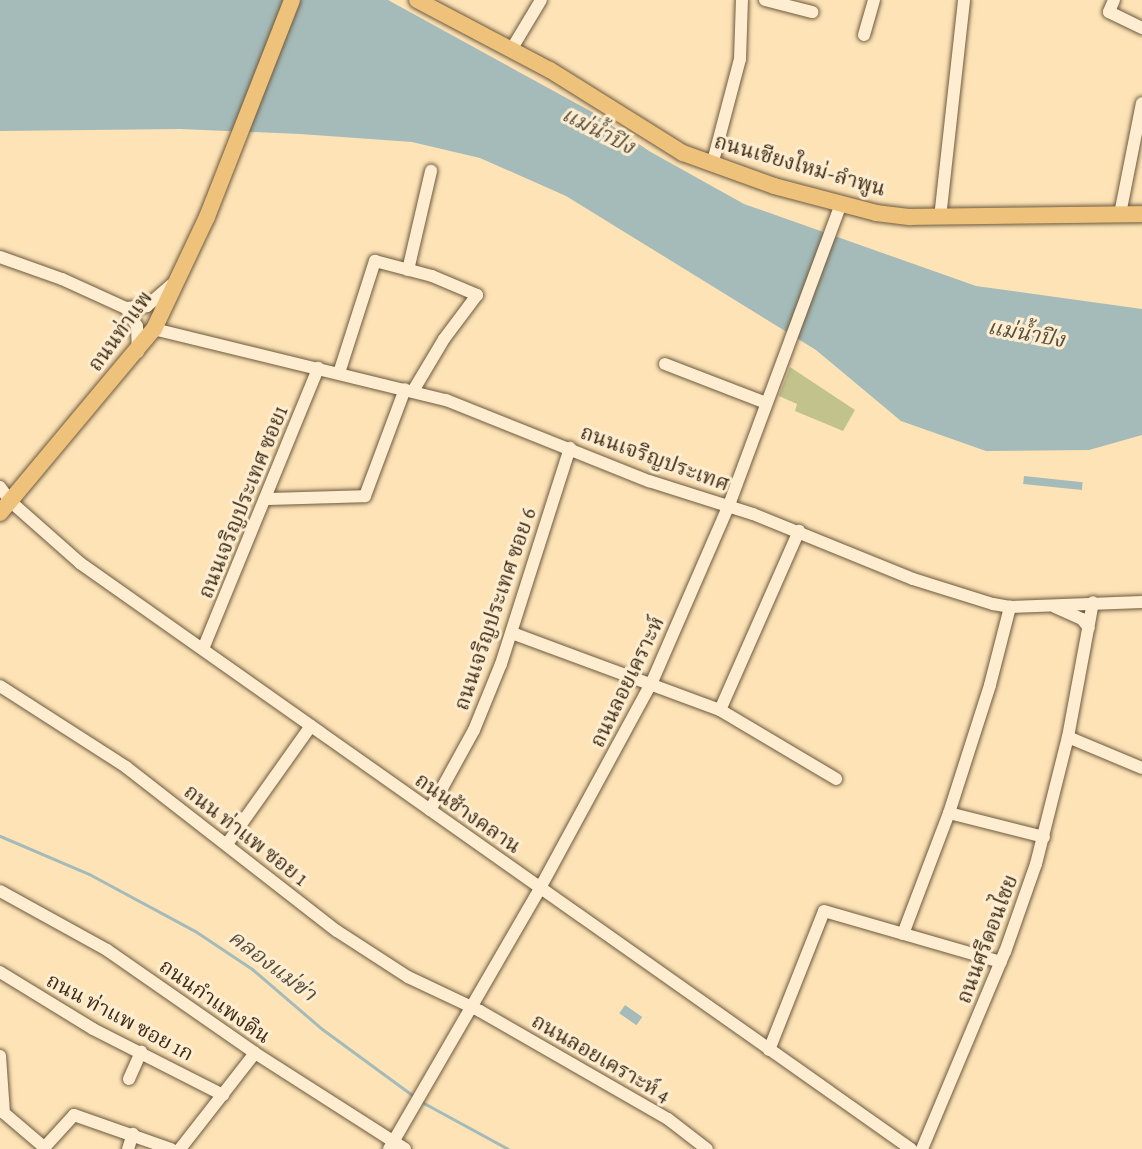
<!DOCTYPE html>
<meta charset="utf-8">
<style>
body{margin:0}
#map{position:relative;width:1142px;height:1149px;overflow:hidden;background:#fde3b6;font-family:Alegreya,"Noto Serif Thai",serif}
div>[style]{position:absolute}
[style*='--x']{left:calc(var(--x)*1px);top:calc(var(--y)*1px);width:calc(var(--w)*1px);rotate:calc(var(--a)*1deg)}
.green>*{inset:0;background:#c2c38c}
.water>*{inset:0;background:#a4bbb9;transform-origin:0 0}
.stream>*{height:3px;margin:-1.5px;padding:0 1.5px;transform-origin:1.5px;border-radius:1.5px;background:#a4bbb9}
.roads{filter:drop-shadow(0 0 2px #6c593e) drop-shadow(0 0 2px #6c593e)}
.minor>*{height:12px;margin:-6px;padding:0 6px;transform-origin:6px;border-radius:6px;background:#feedd0}
.major>*{height:16px;margin:-8px;padding:0 8px;transform-origin:8px;border-radius:8px;background:#eec27b}
span{translate:-50% -50%;white-space:nowrap;text-align:center;line-height:1.15;-webkit-text-stroke:6px #feedd0;paint-order:stroke}
.street-label{font-size:21px;color:#3c2b16}
.water-label{font-size:22px;color:#564f3f;font-style:italic}
</style>
<div id="map">
<div class="green">
<i style="clip-path:polygon(790px 367px,855px 410px,843px 431px,795px 411px,797px 404px,779px 396px)"></i>
</div>
<div class="water">
<i style="clip-path:polygon(0 0,388px 0,592px 112px,649px 151px,744px 204px,976px 286px,1142px 309px,1142px 435px,1089px 450px,986px 451px,901px 421px,816px 350px,566px 196px,480px 158px,412px 142px,300px 134px,180px 129px,0 131px)"></i>
<i style="left:1024px;top:476px;width:59px;height:8px;rotate:6deg"></i>
<i style="left:625px;top:1005px;width:21px;height:10px;rotate:35deg"></i>
</div>
<div class="stream">
<i style="--x:0;--y:836;--w:97;--a:23.1"></i>
<i style="--x:89;--y:874;--w:120;--a:28.3"></i>
<i style="--x:195;--y:931;--w:69;--a:33.7"></i>
<i style="--x:252;--y:969;--w:92;--a:40.6"></i>
<i style="--x:322;--y:1029;--w:115;--a:36.2"></i>
<i style="--x:420;--y:1101;--w:100;--a:28.6"></i>
</div>
<div class="roads">
<div class="minor">
<i style="--x:765;--y:0;--w:49;--a:14.3"></i>
<i style="--x:1114;--y:0;--w:13;--a:113"></i>
<i style="--x:1109;--y:12;--w:37;--a:26"></i>
<i style="--x:864;--y:35;--w:36;--a:-74"></i>
<i style="--x:511;--y:50;--w:58;--a:-59"></i>
<i style="--x:712;--y:165;--w:110;--a:-75.2"></i>
<i style="--x:740;--y:59;--w:59;--a:-88.1"></i>
<i style="--x:1120;--y:214;--w:113;--a:-78.8"></i>
<i style="--x:940;--y:218;--w:219;--a:-83.7"></i>
<i style="--x:0;--y:257;--w:66;--a:19.5"></i>
<i style="--x:62;--y:279;--w:70;--a:24.4"></i>
<i style="--x:126;--y:308;--w:21;--a:-5"></i>
<i style="--x:147;--y:306;--w:32;--a:-41"></i>
<i style="--x:408;--y:270;--w:102;--a:-76.9"></i>
<i style="--x:126;--y:308;--w:21;--a:59"></i>
<i style="--x:137;--y:326;--w:26;--a:88"></i>
<i style="--x:154;--y:329;--w:301;--a:13.7"></i>
<i style="--x:446;--y:400;--w:219;--a:21.8"></i>
<i style="--x:649;--y:481;--w:109;--a:17.6"></i>
<i style="--x:753;--y:514;--w:173;--a:22.1"></i>
<i style="--x:913;--y:579;--w:84;--a:17.4"></i>
<i style="--x:993;--y:604;--w:17;--a:10"></i>
<i style="--x:1010;--y:607;--w:132;--a:-2.2"></i>
<i style="--x:665;--y:364;--w:108;--a:21.1"></i>
<i style="--x:339;--y:373;--w:118;--a:-72.2"></i>
<i style="--x:375;--y:261;--w:59;--a:14.7"></i>
<i style="--x:432;--y:276;--w:49;--a:22.9"></i>
<i style="--x:477;--y:295;--w:55;--a:126.9"></i>
<i style="--x:444;--y:339;--w:61;--a:120.8"></i>
<i style="--x:0;--y:487;--w:17;--a:54"></i>
<i style="--x:10;--y:501;--w:94;--a:41.5"></i>
<i style="--x:80;--y:563;--w:1017;--a:35.19"></i>
<i style="--x:266;--y:499;--w:99;--a:-1.7"></i>
<i style="--x:365;--y:496;--w:114;--a:-69.5"></i>
<i style="--x:1055;--y:607;--w:30;--a:24"></i>
<i style="--x:1082;--y:619;--w:11;--a:52"></i>
<i style="--x:512;--y:633;--w:222;--a:20.3"></i>
<i style="--x:720;--y:710;--w:135;--a:30.7"></i>
<i style="--x:203;--y:649;--w:304;--a:-67.7"></i>
<i style="--x:0;--y:686;--w:150;--a:32.7"></i>
<i style="--x:126;--y:767;--w:267;--a:37.9"></i>
<i style="--x:337;--y:931;--w:85;--a:32.9"></i>
<i style="--x:408;--y:977;--w:80;--a:25.3"></i>
<i style="--x:480;--y:1011;--w:217;--a:29.9"></i>
<i style="--x:668;--y:1119;--w:49;--a:37.6"></i>
<i style="--x:720;--y:710;--w:196;--a:-66.2"></i>
<i style="--x:1068;--y:737;--w:80;--a:22.7"></i>
<i style="--x:430;--y:810;--w:91;--a:-61.2"></i>
<i style="--x:474;--y:730;--w:71;--a:-67.8"></i>
<i style="--x:501;--y:664;--w:227;--a:-72.3"></i>
<i style="--x:949;--y:813;--w:98;--a:14.2"></i>
<i style="--x:227;--y:844;--w:145;--a:-54.6"></i>
<i style="--x:0;--y:891;--w:122;--a:28.9"></i>
<i style="--x:107;--y:950;--w:180;--a:34.8"></i>
<i style="--x:255;--y:1053;--w:178;--a:32.6"></i>
<i style="--x:903;--y:934;--w:129;--a:-69.2"></i>
<i style="--x:949;--y:813;--w:134;--a:-72.2"></i>
<i style="--x:990;--y:685;--w:81;--a:-75.6"></i>
<i style="--x:0;--y:972;--w:109;--a:31.5"></i>
<i style="--x:93;--y:1029;--w:146;--a:26.9"></i>
<i style="--x:769;--y:1050;--w:149;--a:-68.4"></i>
<i style="--x:824;--y:911;--w:184;--a:16.1"></i>
<i style="--x:0;--y:1056;--w:57;--a:86"></i>
<i style="--x:4;--y:1113;--w:52;--a:40.4"></i>
<i style="--x:129;--y:1079;--w:30;--a:-66"></i>
<i style="--x:43;--y:1149;--w:46;--a:-47.6"></i>
<i style="--x:74;--y:1115;--w:103;--a:19.3"></i>
<i style="--x:128;--y:1149;--w:16;--a:-72"></i>
<i style="--x:180;--y:1149;--w:122;--a:-52"></i>
<i style="--x:389;--y:1149;--w:302;--a:-59.9"></i>
<i style="--x:540;--y:888;--w:234;--a:-61.5"></i>
<i style="--x:652;--y:682;--w:193;--a:-66.5"></i>
<i style="--x:729;--y:505;--w:321;--a:-69.6"></i>
<i style="--x:922;--y:1149;--w:214;--a:-67.2"></i>
<i style="--x:1005;--y:952;--w:93;--a:-70.6"></i>
<i style="--x:1036;--y:864;--w:131;--a:-75.9"></i>
<i style="--x:1068;--y:737;--w:137;--a:-79.5"></i>
</div>
<div class="major">
<i style="--x:417;--y:0;--w:150;--a:27.8"></i>
<i style="--x:550;--y:70;--w:157;--a:32"></i>
<i style="--x:683;--y:153;--w:97;--a:19.9"></i>
<i style="--x:774;--y:186;--w:106;--a:14.8"></i>
<i style="--x:876;--y:213;--w:35;--a:7"></i>
<i style="--x:911;--y:217;--w:231;--a:-0.7"></i>
<i style="--x:0;--y:513;--w:240;--a:-50.1"></i>
<i style="--x:154;--y:329;--w:124;--a:-64.7"></i>
<i style="--x:207;--y:217;--w:233;--a:-68.6"></i>
</div>
</div>
<div class="street-label">
<span style="left:800px;top:165px;rotate:16deg">ถนนเชียงใหม่-ลำพูน</span>
<span style="left:120px;top:331px;rotate:-54deg">ถนนท่าแพ</span>
<span style="left:655px;top:458px;rotate:20deg">ถนนเจริญประเทศ</span>
<span style="left:243px;top:502px;rotate:-68deg">ถนนเจริญประเทศ ซอย1</span>
<span style="left:495px;top:609px;rotate:-71deg">ถนนเจริญประเทศ ซอย 6</span>
<span style="left:627px;top:682px;rotate:-64deg">ถนนลอยเคราะห์</span>
<span style="left:468px;top:813px;rotate:35deg">ถนนช้างคลาน</span>
<span style="left:246px;top:835px;rotate:38deg">ถนน ท่าแพ ซอย 1</span>
<span style="left:987px;top:939px;rotate:-69deg">ถนนศรีดอนไชย</span>
<span style="left:215px;top:1001px;rotate:35deg">ถนนกำแพงดิน</span>
<span style="left:120px;top:1017px;rotate:28deg">ถนน ท่าแพ ซอย 1ก</span>
<span style="left:601px;top:1058px;rotate:30deg">ถนนลอยเคราะห์ 4</span>
</div>
<div class="water-label">
<span style="left:598px;top:131px;rotate:27deg">แม่น้ำปิง</span>
<span style="left:1026px;top:334px;rotate:10deg">แม่น้ำปิง</span>
<span style="left:272px;top:966px;rotate:37deg">คลองแม่ข่า</span>
</div>
</div>
